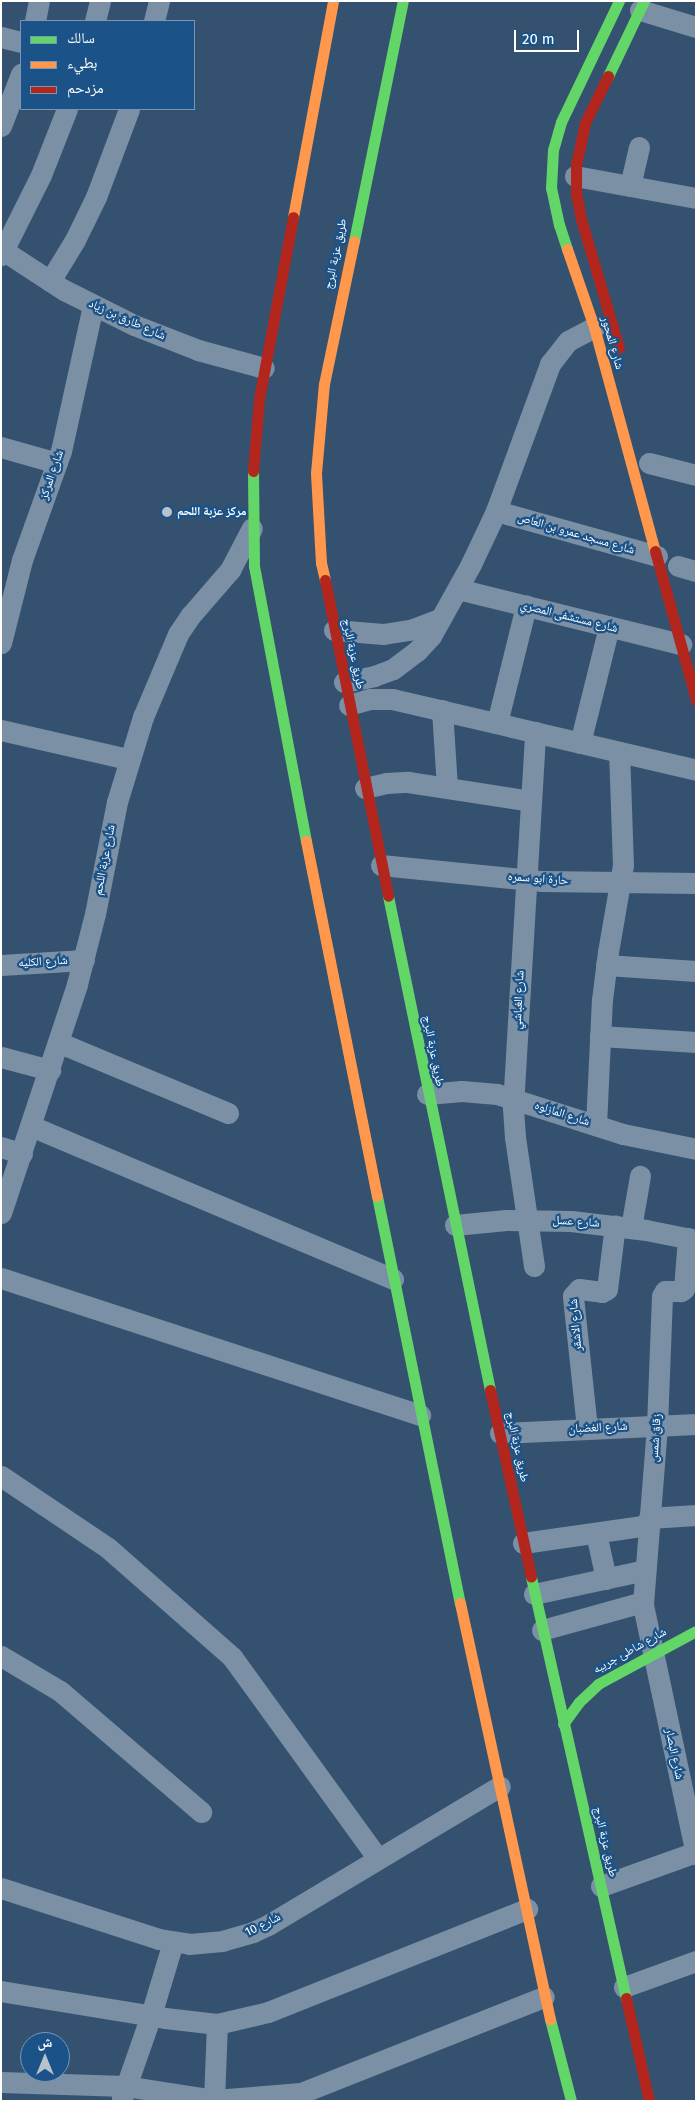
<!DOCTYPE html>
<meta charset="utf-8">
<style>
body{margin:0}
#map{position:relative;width:697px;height:2102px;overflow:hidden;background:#345270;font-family:"Fira Sans","Noto Naskh Arabic",sans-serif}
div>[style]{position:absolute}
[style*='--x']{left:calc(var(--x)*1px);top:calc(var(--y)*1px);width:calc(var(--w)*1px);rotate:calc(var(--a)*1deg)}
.street>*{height:21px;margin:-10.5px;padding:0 10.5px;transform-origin:10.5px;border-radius:10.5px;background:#7b90a5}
.fast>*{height:11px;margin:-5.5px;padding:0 5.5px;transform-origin:5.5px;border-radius:5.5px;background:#63d668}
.slow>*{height:11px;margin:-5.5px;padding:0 5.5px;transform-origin:5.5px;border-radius:5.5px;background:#ff974d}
.jam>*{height:11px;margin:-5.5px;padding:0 5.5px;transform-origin:5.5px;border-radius:5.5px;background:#b3261e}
.dots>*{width:14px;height:14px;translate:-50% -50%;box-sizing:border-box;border:2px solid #1b5388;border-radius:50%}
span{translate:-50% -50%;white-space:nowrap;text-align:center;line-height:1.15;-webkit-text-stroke:4.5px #1b5388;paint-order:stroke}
.street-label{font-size:12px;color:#fff}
.poi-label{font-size:12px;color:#fff;font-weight:700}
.left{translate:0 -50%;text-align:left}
.frame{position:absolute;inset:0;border:2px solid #fff;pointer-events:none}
.legend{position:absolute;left:20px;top:20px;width:175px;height:90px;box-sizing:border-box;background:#1b5388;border:1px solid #7698b8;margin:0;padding:6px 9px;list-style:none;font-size:15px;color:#fff}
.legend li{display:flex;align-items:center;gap:10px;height:25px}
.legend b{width:25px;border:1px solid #7698b8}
.north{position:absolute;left:20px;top:2032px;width:50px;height:50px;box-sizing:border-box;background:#1b5388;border:1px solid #7698b8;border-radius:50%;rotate:0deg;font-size:14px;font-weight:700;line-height:20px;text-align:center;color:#fff}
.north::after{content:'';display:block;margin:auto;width:18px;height:22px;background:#b8c2cd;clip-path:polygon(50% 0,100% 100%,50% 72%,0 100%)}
.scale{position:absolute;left:514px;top:30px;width:65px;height:22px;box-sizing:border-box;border:2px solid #fff;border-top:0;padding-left:6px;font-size:15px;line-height:18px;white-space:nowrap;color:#fff;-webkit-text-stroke:4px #1b5388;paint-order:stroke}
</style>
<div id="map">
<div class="street">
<i style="--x:640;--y:10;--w:59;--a:16.9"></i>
<i style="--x:35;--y:21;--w:20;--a:-79"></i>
<i style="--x:95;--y:21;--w:21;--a:-76"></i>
<i style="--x:154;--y:21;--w:21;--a:-76"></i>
<i style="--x:1;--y:37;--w:21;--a:14"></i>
<i style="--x:1;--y:126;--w:56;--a:-69"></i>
<i style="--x:575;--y:176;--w:123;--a:10.3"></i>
<i style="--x:630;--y:186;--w:40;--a:-77"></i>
<i style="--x:1;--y:249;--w:75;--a:33.1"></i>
<i style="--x:64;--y:290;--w:78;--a:26.6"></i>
<i style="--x:134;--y:325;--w:69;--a:21.3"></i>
<i style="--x:198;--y:350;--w:68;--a:15.3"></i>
<i style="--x:1;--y:255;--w:89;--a:-63.4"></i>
<i style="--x:41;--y:175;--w:71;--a:-68.5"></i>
<i style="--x:50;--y:281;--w:48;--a:-58.6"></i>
<i style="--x:75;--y:240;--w:48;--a:-64"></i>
<i style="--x:96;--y:197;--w:94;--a:-69.4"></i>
<i style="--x:1;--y:447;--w:58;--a:15.9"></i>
<i style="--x:649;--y:463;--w:49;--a:14.3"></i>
<i style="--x:496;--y:511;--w:167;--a:15.6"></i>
<i style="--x:678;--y:566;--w:19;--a:16"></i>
<i style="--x:458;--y:589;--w:230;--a:13.9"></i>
<i style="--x:334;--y:630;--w:49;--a:4.7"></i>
<i style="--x:383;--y:634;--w:30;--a:-9"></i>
<i style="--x:413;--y:629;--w:30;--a:-21"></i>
<i style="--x:1;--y:643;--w:86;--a:-75.8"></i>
<i style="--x:22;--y:560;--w:116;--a:-70.3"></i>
<i style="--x:61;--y:451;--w:148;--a:-77.6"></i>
<i style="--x:344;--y:682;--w:31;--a:-11"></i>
<i style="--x:374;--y:676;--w:20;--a:-20"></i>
<i style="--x:393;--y:669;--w:30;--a:-37"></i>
<i style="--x:417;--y:651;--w:21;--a:-47"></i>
<i style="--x:431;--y:636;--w:82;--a:-60.9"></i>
<i style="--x:471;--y:564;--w:59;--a:-64.7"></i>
<i style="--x:496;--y:511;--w:157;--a:-69.8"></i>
<i style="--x:550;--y:364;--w:29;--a:-52"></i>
<i style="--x:568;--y:341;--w:30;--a:-28"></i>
<i style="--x:349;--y:705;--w:22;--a:-16"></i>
<i style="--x:370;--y:699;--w:22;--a:0"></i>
<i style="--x:392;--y:699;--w:312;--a:13.1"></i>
<i style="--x:442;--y:710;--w:78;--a:86.3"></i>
<i style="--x:497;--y:723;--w:121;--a:-76.1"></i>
<i style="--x:1;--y:730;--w:130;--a:12.9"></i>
<i style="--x:580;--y:743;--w:120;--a:-76"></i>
<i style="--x:365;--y:788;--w:22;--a:-13"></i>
<i style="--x:386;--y:783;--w:22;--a:-3"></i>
<i style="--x:408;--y:782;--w:124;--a:8.8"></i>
<i style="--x:381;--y:865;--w:162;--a:5.7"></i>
<i style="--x:542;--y:881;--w:154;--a:0.7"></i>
<i style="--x:1;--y:965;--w:83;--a:-3.4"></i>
<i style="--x:606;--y:965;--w:90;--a:3.8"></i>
<i style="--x:600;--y:1036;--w:96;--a:3.6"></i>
<i style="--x:60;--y:1043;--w:182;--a:22.6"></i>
<i style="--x:1;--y:1057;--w:51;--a:14.9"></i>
<i style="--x:427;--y:1094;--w:35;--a:-5"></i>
<i style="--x:462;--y:1091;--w:35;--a:5"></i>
<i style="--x:497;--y:1094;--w:132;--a:17.6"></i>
<i style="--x:623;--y:1134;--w:75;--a:11.6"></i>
<i style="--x:596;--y:1125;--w:125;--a:-87.3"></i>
<i style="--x:602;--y:1000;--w:48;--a:-82.9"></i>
<i style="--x:608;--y:952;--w:88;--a:-80.2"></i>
<i style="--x:623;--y:865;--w:113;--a:-92"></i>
<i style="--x:31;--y:1126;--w:393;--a:22.9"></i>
<i style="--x:1;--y:1147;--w:22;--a:18"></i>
<i style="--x:1;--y:1213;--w:241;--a:-71.6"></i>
<i style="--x:77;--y:984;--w:72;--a:-75.6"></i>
<i style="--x:95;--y:914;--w:114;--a:-78.9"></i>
<i style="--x:117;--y:802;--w:89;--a:-73"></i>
<i style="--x:143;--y:717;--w:90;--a:-67.1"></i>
<i style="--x:178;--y:634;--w:23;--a:-56"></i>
<i style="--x:191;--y:615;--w:60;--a:-49.1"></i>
<i style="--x:230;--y:570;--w:47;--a:-62.4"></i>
<i style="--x:455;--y:1225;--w:51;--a:-5.6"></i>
<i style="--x:506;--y:1220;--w:65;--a:0.9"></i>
<i style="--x:571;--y:1221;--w:76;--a:6.8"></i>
<i style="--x:646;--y:1230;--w:51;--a:11.3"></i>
<i style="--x:631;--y:1228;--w:53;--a:-80.2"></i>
<i style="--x:688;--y:1238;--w:51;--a:94.5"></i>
<i style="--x:684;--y:1289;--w:4;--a:146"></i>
<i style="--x:681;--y:1291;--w:16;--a:180"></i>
<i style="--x:665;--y:1291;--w:6;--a:121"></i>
<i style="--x:662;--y:1296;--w:130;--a:92.2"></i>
<i style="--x:657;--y:1426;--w:180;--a:94.5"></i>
<i style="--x:643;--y:1605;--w:255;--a:78"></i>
<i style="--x:534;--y:1266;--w:130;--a:-98.4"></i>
<i style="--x:515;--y:1137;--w:31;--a:-94"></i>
<i style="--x:513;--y:1106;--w:375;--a:-86.6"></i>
<i style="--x:1;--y:1278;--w:441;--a:18.1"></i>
<i style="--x:587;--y:1428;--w:133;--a:-96.1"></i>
<i style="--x:573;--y:1296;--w:9;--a:-49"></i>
<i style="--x:579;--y:1289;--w:23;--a:7"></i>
<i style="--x:602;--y:1292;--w:6;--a:-31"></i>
<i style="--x:607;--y:1289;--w:64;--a:-82.9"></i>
<i style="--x:500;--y:1433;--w:196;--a:-2.6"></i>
<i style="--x:1;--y:1476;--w:129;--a:33.9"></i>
<i style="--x:108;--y:1548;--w:165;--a:41.3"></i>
<i style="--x:232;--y:1657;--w:249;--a:54.1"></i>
<i style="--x:649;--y:1518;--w:47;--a:-3.7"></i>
<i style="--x:596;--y:1533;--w:47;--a:77.7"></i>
<i style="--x:523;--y:1543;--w:126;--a:-8.2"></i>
<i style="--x:534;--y:1594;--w:114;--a:-12.2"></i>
<i style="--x:542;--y:1630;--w:105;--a:-15.5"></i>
<i style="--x:1;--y:1656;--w:69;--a:30.7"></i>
<i style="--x:60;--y:1691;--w:186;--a:40.6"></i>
<i style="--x:601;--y:1886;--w:101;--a:-19.7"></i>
<i style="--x:1;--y:1888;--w:166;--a:17.9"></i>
<i style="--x:159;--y:1939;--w:30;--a:9"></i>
<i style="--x:189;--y:1944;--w:33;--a:-5"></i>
<i style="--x:222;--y:1941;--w:32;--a:-16"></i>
<i style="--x:253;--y:1932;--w:17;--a:-25"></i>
<i style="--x:268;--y:1925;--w:270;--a:-30.9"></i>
<i style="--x:624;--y:1987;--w:77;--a:-19.9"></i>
<i style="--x:1;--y:1991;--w:166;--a:9.3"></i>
<i style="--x:165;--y:2018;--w:52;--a:6.6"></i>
<i style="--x:217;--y:2024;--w:52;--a:-13.2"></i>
<i style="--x:268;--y:2012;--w:279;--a:-21.7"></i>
<i style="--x:1;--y:2082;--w:124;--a:1.8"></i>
<i style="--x:125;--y:2086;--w:90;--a:8.9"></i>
<i style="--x:214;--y:2100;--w:87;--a:-4.6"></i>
<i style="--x:301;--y:2093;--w:261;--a:-21.6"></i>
<i style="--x:122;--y:2098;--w:88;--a:-70.7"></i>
<i style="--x:151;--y:2015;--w:76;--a:-73.2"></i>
<i style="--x:214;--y:2101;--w:77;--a:-87.8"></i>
</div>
<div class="fast">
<i style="--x:608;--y:76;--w:83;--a:-64.4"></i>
<i style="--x:354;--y:241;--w:245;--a:-78.5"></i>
<i style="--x:567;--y:249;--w:25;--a:-108"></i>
<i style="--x:559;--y:225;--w:38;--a:-102"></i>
<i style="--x:551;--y:188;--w:38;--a:-87"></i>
<i style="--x:553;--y:150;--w:29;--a:-74"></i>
<i style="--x:561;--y:122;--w:134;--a:-64.4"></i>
<i style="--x:253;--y:471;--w:95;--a:89.4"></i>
<i style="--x:254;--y:566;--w:280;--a:79.3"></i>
<i style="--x:388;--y:896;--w:504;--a:78.33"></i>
<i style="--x:377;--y:1196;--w:415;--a:78.5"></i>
<i style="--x:531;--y:1577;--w:432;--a:77.3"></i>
<i style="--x:563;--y:1724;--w:27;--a:-54"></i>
<i style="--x:579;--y:1702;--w:26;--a:-43"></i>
<i style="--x:598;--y:1684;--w:111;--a:-28.4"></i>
<i style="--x:550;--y:2019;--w:85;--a:75.6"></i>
</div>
<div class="slow">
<i style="--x:293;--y:217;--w:220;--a:-79.5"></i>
<i style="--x:567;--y:249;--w:83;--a:70.9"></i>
<i style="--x:594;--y:327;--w:232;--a:74.8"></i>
<i style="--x:325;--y:580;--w:17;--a:-103"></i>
<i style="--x:321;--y:563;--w:90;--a:-93.2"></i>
<i style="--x:316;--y:473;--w:89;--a:-84.9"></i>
<i style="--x:324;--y:384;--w:146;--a:-78.2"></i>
<i style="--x:306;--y:841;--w:362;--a:78.7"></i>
<i style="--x:460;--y:1603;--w:426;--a:77.8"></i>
</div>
<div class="jam">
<i style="--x:608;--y:76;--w:52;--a:116.1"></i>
<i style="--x:585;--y:123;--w:43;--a:102.1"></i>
<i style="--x:576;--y:165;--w:28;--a:90"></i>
<i style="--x:576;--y:193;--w:26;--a:79"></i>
<i style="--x:581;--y:219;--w:134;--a:73.6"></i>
<i style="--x:253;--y:471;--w:72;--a:-85.2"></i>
<i style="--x:259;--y:399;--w:185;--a:-79.4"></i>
<i style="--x:655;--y:551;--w:155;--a:74.6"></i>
<i style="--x:325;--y:580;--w:322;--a:78.7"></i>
<i style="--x:490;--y:1390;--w:191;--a:77.6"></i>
<i style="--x:626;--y:1998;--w:106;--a:77.4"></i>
</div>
<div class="dots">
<i style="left:167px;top:512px;background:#b8c2cd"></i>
</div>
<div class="street-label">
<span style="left:336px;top:254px;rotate:-78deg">طريق عزبة البرج</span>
<span style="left:127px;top:320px;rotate:24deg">شارع طارق بن زياد</span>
<span style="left:612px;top:343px;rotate:74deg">شارع المحور</span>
<span style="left:52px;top:475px;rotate:-71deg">شارع المركز</span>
<span style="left:576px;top:534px;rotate:16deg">شارع مسجد عمرو بن العاص</span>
<span style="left:569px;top:617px;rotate:14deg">شارع مستشفى المصري</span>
<span style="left:353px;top:654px;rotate:78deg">طريق عزبة البرج</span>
<span style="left:105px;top:860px;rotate:-79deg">شارع عزبة اللحم</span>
<span style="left:538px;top:879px;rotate:4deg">حارة ابو سمره</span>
<span style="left:43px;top:962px;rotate:-3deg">شارع الكليه</span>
<span style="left:519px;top:1000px;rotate:-87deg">شارع الغباشي</span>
<span style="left:433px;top:1051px;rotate:79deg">طريق عزبة البرج</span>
<span style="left:562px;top:1114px;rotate:18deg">شارع المازلوه</span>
<span style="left:576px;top:1222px;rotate:4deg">شارع عسل</span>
<span style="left:576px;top:1325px;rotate:-95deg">شارع الاشقر</span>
<span style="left:598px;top:1428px;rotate:-3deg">شارع الغضبان</span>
<span style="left:656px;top:1438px;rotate:-86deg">زقاق شمس</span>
<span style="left:517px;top:1447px;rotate:78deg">طريق عزبة البرج</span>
<span style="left:630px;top:1651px;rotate:-29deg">شارع شاطئ جريبه</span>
<span style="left:674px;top:1754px;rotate:78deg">شارع البصار</span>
<span style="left:605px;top:1842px;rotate:77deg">طريق عزبة البرج</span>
<span style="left:263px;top:1925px;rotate:-27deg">شارع 10</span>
</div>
<div class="poi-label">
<span class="left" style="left:177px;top:512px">مركز عزبة اللحم</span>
</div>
<div class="frame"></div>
<ul class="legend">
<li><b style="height:6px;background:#63d668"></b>سالك</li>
<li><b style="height:6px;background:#ff974d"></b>بطيء</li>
<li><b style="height:6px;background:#b3261e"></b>مزدحم</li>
</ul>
<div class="north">ش</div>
<div class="scale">20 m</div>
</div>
